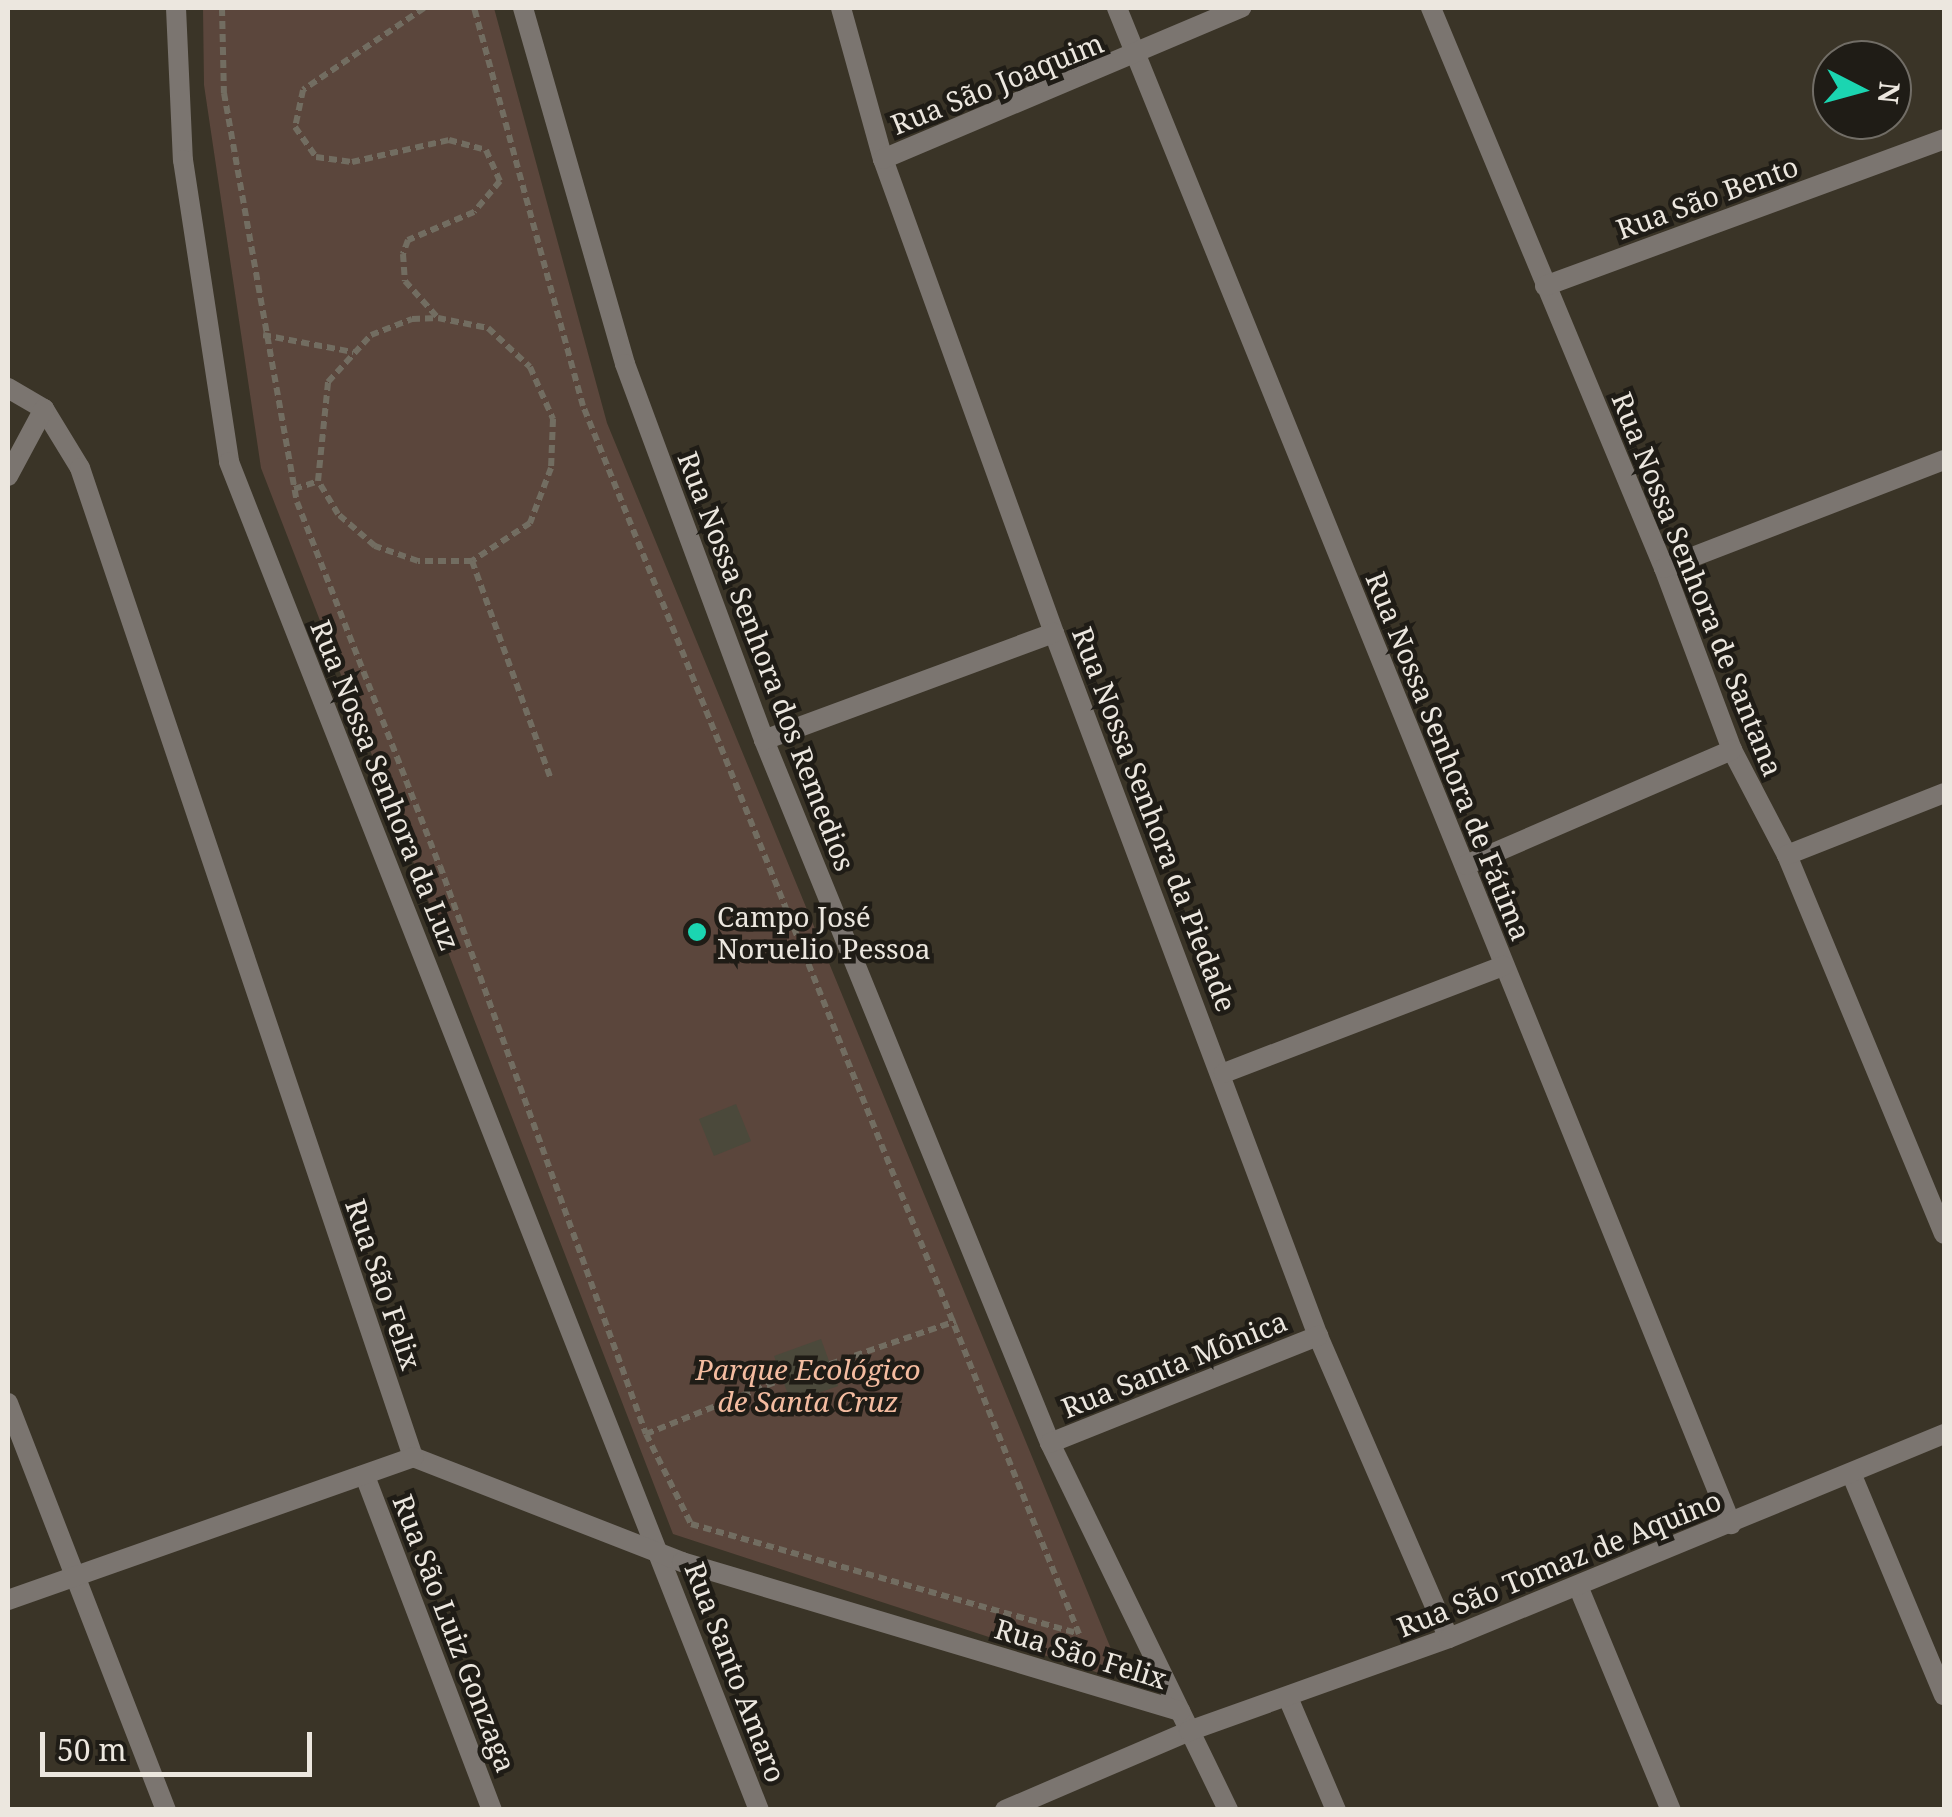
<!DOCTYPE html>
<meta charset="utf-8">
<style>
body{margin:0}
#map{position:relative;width:1952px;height:1817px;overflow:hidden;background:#3a3427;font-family:"Noto Serif",serif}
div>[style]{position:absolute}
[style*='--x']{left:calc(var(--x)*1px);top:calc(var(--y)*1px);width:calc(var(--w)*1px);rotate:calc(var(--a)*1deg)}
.green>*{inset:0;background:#5b463c}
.building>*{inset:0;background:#4b493b;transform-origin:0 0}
.path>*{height:6px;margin-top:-3px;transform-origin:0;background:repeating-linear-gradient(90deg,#726d61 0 8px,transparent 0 13px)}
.minor>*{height:20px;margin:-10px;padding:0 10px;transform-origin:10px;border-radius:10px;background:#7b7570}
.dots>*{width:28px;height:28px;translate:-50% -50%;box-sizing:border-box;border:5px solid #1f1c16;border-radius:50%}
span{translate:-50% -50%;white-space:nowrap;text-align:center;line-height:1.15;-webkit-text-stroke:9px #1f1c16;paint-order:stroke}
.street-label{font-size:28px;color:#ece7df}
.poi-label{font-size:28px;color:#ece7df}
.left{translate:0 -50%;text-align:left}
.park-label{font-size:28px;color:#f4bca0;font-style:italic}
.frame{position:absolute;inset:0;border:10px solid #ece7df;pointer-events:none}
.north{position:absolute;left:1812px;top:40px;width:100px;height:100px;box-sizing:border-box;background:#1f1c16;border:2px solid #716d66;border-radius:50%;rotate:96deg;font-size:28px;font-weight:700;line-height:40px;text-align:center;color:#ece7df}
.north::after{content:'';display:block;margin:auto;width:35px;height:45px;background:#1bd5b1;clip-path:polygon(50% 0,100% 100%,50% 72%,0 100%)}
.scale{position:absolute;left:40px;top:1732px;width:272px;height:45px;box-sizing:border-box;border:5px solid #ece7df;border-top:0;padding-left:12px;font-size:30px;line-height:35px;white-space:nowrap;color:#ece7df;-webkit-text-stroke:8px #1f1c16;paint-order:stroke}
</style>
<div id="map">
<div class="green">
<i style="clip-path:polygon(203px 8px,494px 8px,607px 423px,1116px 1661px,1099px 1673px,673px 1534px,261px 468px,204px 85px)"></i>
</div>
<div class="building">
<i style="left:736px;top:1104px;width:40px;height:40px;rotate:68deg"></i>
<i style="left:821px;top:1339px;width:50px;height:50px;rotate:70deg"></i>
</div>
<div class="path">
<i style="--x:222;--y:8;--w:85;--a:88.7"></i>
<i style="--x:224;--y:93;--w:415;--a:79.9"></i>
<i style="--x:297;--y:502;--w:391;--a:68.6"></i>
<i style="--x:440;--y:866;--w:604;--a:70.07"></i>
<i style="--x:646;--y:1434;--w:101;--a:63.4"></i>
<i style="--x:691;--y:1524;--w:403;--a:15.8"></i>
<i style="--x:1079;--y:1634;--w:1324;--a:-111.99"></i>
<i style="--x:583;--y:406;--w:413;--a:-105.3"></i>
<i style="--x:424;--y:8;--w:146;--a:145.9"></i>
<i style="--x:303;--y:90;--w:38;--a:102"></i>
<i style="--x:295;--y:127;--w:37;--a:55"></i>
<i style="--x:316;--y:157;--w:36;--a:8"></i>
<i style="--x:352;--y:162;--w:99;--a:-12.8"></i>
<i style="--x:449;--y:140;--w:38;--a:15"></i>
<i style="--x:486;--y:150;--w:34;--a:66"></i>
<i style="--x:500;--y:181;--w:40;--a:130"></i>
<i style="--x:474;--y:212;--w:72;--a:157"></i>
<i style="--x:408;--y:240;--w:15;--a:110"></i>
<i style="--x:403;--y:254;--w:27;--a:86"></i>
<i style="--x:405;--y:281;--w:50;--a:48.3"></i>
<i style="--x:438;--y:318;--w:51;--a:11.3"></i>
<i style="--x:488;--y:328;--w:57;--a:42.9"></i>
<i style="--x:530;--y:367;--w:57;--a:66.1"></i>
<i style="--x:553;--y:419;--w:49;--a:92.3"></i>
<i style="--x:551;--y:468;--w:59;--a:110.9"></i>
<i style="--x:530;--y:523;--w:69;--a:146.8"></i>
<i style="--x:472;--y:561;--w:54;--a:180"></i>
<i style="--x:418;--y:561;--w:46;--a:-160.8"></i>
<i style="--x:375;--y:546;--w:49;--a:-139.1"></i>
<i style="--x:338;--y:514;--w:39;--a:-121"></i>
<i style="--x:318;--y:481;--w:100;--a:-84.2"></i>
<i style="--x:328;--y:382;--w:64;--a:-47.5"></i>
<i style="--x:371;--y:335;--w:44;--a:-21.3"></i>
<i style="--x:412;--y:319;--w:26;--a:-2"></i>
<i style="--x:263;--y:335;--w:92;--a:10.7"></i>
<i style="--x:294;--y:489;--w:25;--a:-18"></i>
<i style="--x:472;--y:561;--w:232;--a:70.1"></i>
<i style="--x:830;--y:1364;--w:133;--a:-18.8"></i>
<i style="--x:646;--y:1434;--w:148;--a:-21.9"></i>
</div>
<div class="minor">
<i style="--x:176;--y:8;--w:152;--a:87.4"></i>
<i style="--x:183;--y:160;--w:305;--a:81.3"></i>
<i style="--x:229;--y:462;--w:1448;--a:68.54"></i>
<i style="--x:523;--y:8;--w:370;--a:74"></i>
<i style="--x:625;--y:364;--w:401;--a:69.7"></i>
<i style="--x:764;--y:740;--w:759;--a:67.86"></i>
<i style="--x:1050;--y:1443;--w:408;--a:64.1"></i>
<i style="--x:841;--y:8;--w:157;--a:74.5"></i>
<i style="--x:883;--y:159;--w:504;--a:70.16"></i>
<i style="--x:1054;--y:633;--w:751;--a:69.42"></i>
<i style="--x:1318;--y:1336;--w:329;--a:66.6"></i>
<i style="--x:1117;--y:8;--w:1636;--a:67.95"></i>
<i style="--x:1431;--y:8;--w:607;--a:67.41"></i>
<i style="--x:1664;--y:568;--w:194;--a:69.5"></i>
<i style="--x:1732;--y:750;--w:119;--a:62.4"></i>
<i style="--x:1787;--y:855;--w:410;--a:67.5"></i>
<i style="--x:883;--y:159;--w:389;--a:-22.9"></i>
<i style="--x:1545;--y:286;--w:425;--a:-20.2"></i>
<i style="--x:8;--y:388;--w:42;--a:30.3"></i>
<i style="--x:44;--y:409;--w:69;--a:58.6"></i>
<i style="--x:80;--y:468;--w:1044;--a:71.39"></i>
<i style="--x:413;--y:1457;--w:289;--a:21.3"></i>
<i style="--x:682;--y:1562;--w:520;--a:16.66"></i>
<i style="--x:8;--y:476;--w:76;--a:-61.8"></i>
<i style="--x:1664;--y:568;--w:300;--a:-21.1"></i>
<i style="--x:764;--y:740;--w:309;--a:-20.3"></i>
<i style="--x:1787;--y:855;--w:169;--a:-21.5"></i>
<i style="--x:1466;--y:865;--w:290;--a:-23.4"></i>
<i style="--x:1224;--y:1073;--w:299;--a:-21"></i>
<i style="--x:8;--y:1403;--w:437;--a:68.8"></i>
<i style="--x:1050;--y:1443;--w:289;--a:-21.8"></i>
<i style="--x:1851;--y:1473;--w:241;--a:67.3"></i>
<i style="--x:365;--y:1476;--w:357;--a:69.2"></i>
<i style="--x:1578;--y:1586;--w:243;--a:67.5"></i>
<i style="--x:8;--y:1600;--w:430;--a:-19.4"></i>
<i style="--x:1289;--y:1700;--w:120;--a:66.9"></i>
<i style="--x:1005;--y:1810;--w:200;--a:-23.2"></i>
<i style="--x:1189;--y:1731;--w:276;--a:-19.7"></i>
<i style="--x:1449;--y:1638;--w:535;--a:-22.4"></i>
</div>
<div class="dots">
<i style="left:697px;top:932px;background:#1bd5b1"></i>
</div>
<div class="street-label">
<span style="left:997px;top:83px;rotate:-22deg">Rua São Joaquim</span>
<span style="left:1707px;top:197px;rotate:-20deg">Rua São Bento</span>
<span style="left:1698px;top:584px;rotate:68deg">Rua Nossa Senhora de Santana</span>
<span style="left:767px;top:661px;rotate:69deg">Rua Nossa Senhora dos Remedios</span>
<span style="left:1449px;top:756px;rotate:68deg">Rua Nossa Senhora de Fátima</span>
<span style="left:386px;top:785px;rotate:68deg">Rua Nossa Senhora da Luz</span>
<span style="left:1155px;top:819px;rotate:69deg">Rua Nossa Senhora da Piedade</span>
<span style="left:384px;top:1284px;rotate:71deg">Rua São Felix</span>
<span style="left:1174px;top:1364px;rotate:-22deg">Rua Santa Mônica</span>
<span style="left:1559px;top:1563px;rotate:-22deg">Rua São Tomaz de Aquino</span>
<span style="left:455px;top:1633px;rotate:69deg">Rua São Luiz Gonzaga</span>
<span style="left:1081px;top:1653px;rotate:17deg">Rua São Felix</span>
<span style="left:736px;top:1672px;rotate:69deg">Rua Santo Amaro</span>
</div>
<div class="poi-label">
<span class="left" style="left:717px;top:932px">Campo José<br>Noruelio Pessoa</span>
</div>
<div class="park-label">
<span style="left:808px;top:1385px">Parque Ecológico<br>de Santa Cruz</span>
</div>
<div class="frame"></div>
<div class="north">N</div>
<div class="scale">50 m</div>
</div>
